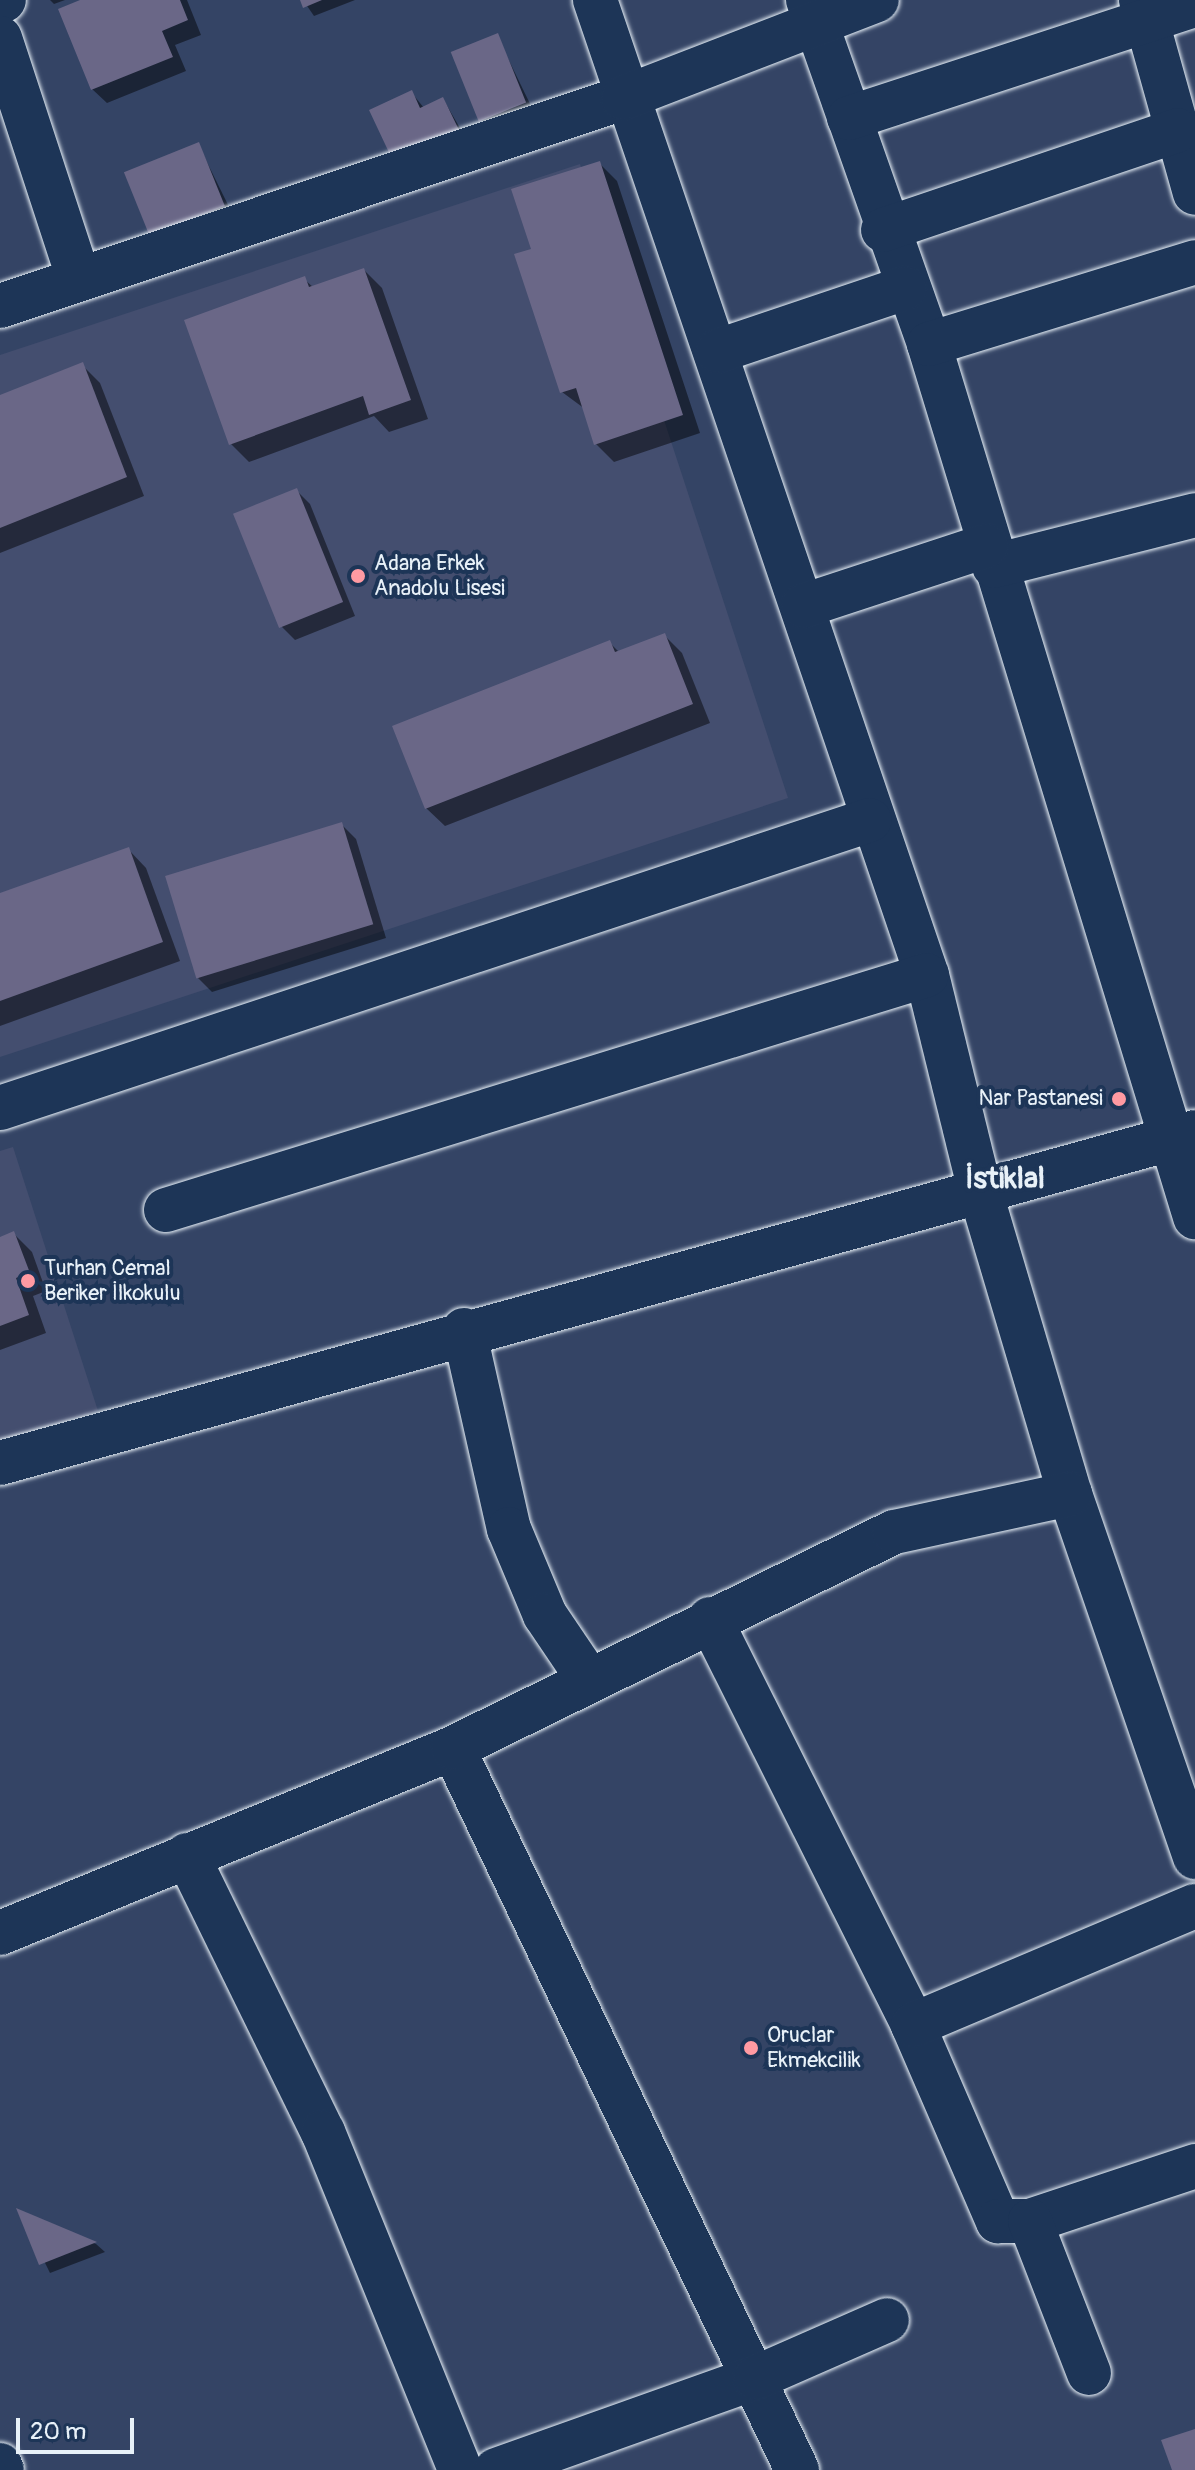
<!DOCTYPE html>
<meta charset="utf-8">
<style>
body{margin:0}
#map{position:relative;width:1195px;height:2470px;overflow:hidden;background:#344465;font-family:Pangolin,sans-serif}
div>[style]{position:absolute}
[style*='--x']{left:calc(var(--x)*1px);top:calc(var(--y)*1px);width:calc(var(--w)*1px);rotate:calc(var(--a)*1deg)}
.built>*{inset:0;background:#444e6f}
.shadow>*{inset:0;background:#0007}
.building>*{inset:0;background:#6a6787;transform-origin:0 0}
.roads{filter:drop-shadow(0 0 2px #e8f1f8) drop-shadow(0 0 2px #e8f1f8)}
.minor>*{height:44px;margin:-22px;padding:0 22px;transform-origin:22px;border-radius:22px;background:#1d3557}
.tertiary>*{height:44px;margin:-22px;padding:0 22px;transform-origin:22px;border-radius:22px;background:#1d3557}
.secondary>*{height:44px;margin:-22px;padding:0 22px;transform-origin:22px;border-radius:22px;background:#1d3557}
.dots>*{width:22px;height:22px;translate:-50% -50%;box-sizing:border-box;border:4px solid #1d3557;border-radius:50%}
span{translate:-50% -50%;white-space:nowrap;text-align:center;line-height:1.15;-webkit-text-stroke:8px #1d3557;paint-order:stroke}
.poi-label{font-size:22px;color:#e8f1f8}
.left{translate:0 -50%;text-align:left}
.right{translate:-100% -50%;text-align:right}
.district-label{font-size:30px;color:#e8f1f8;font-weight:700}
.scale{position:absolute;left:16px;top:2418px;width:118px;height:36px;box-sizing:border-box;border:4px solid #e8f1f8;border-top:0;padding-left:10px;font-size:24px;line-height:28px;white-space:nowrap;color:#e8f1f8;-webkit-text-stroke:6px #1d3557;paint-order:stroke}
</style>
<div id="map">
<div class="built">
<i style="clip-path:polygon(580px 164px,788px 798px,0 1057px,0 355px)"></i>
<i style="clip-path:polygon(13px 1147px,98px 1411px,0 1442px,0 1151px)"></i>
</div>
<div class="shadow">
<i style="clip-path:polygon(50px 0,65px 0,54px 4px)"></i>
<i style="clip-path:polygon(85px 0,187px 0,201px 35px,175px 45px,186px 71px,107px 103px,92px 89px)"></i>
<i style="clip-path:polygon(303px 0,355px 0,314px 16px)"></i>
<i style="clip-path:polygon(497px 36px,534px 112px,491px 130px,482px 121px)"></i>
<i style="clip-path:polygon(411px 92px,424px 108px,443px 99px,467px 140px,404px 170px)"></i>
<i style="clip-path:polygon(198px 144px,233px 215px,152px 236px)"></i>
<i style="clip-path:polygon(599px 163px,617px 181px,700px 433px,614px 462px,596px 444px,585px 409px,562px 392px,533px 251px)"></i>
<i style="clip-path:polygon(364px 270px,382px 288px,428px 419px,389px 432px,374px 416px,249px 462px,230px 443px,304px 279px,314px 288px)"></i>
<i style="clip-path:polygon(82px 365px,100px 383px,144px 496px,0 553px,0 397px)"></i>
<i style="clip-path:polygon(296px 490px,310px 504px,355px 616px,295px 640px,281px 626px)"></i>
<i style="clip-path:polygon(664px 635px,682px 653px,710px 723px,445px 826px,426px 808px,610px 643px,619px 652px)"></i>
<i style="clip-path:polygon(342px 825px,356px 839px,386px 938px,212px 992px,198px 978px)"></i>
<i style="clip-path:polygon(128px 849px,146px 868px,180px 961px,0 1026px,0 895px)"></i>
<i style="clip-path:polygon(14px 1234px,32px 1252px,46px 1291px,33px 1296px,46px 1333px,0 1350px,0 1239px)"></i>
<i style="clip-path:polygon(20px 2212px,96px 2244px,105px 2252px,50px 2273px)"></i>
</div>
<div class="building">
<i style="clip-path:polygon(80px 0,180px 0,188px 20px,162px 31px,173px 57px,91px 90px,58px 9px)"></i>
<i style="clip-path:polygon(300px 0,322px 0,303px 8px)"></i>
<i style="left:498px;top:33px;width:75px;height:51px;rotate:68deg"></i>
<i style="clip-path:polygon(412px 90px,420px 108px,443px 97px,459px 130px,393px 161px,369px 110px)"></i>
<i style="left:199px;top:142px;width:69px;height:81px;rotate:68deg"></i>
<i style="clip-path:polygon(600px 161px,683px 415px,594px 445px,576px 388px,560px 393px,514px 254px,531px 249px,511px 189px)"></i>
<i style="clip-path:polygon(364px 268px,411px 400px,369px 415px,363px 396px,229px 445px,184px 320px,305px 276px,309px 287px)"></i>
<i style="clip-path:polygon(83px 362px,127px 477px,0 528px,0 395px)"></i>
<i style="left:297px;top:488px;width:123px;height:69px;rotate:68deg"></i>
<i style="clip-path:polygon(665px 633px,693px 704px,425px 809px,392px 726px,610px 640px,615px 652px)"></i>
<i style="left:342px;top:822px;width:107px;height:185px;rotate:73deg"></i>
<i style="clip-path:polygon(129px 847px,163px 942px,0 1001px,0 893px)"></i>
<i style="clip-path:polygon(14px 1231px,30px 1273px,16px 1278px,29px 1315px,0 1326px,0 1237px)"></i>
<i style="clip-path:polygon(16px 2208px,97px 2242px,39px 2265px)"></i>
<i style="clip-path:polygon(1195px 2429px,1195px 2470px,1172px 2470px,1161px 2440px)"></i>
</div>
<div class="roads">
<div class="minor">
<i style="--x:595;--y:0;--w:1030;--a:71.2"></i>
<i style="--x:927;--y:975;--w:218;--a:76.2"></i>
<i style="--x:979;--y:1187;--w:320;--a:73.5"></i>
<i style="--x:1070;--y:1494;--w:384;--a:71"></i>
<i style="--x:808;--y:0;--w:365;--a:70.6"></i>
<i style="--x:929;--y:344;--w:913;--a:73.05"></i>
<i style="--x:1141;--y:0;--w:200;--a:74.4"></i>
<i style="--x:0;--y:1;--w:4;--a:-14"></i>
<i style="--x:0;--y:38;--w:254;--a:71.9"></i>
<i style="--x:849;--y:118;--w:364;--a:-18.1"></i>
<i style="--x:883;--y:230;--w:311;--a:-18.7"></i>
<i style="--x:929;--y:344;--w:278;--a:-17.1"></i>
<i style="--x:718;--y:351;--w:197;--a:-18.6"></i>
<i style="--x:994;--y:566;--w:207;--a:-14.2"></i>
<i style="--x:803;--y:606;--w:193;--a:-18.2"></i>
<i style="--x:0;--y:1108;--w:916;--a:-18.32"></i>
<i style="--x:166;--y:1210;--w:796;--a:-17.16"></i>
<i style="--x:464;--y:1330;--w:204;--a:77.3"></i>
<i style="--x:509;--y:1529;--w:93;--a:67.3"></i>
<i style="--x:545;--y:1615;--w:78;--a:55.9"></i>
<i style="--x:710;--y:1619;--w:454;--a:63.4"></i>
<i style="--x:913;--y:2025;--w:214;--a:66.6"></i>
<i style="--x:998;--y:2221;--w:32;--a:0"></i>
<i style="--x:1030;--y:2221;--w:174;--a:-18.4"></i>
<i style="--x:453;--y:1748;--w:800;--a:64.52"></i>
<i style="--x:187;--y:1855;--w:309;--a:63.9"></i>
<i style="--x:323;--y:2132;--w:365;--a:67.9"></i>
<i style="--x:0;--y:1933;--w:489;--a:-22.2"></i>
<i style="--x:453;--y:1748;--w:491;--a:-26.1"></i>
<i style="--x:894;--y:1532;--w:180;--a:-12.2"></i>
<i style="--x:913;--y:2025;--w:306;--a:-22.9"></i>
<i style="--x:1030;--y:2221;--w:163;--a:68.8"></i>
<i style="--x:496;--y:2470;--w:275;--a:-19.6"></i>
<i style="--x:755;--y:2378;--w:144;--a:-23.7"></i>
</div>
<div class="tertiary">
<i style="--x:0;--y:306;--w:657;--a:-18.46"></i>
<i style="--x:623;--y:98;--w:272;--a:-21.1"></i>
<i style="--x:0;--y:1463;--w:1240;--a:-15.48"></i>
</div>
<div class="secondary">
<i style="--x:0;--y:2465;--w:5;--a:68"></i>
</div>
</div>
<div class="dots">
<i style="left:358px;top:576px;background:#ff9aa2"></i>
<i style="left:1119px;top:1099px;background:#ff9aa2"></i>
<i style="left:28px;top:1281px;background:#ff9aa2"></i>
<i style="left:751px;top:2048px;background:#ff9aa2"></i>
</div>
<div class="poi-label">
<span class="left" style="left:374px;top:576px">Adana Erkek<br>Anadolu Lisesi</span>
<span class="right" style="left:1103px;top:1099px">Nar Pastanesi</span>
<span class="left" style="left:44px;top:1281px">Turhan Cemal<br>Beriker İlkokulu</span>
<span class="left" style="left:767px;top:2048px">Oruclar<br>Ekmekcilik</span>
</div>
<div class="district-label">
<span style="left:1005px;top:1179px">İstiklal</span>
</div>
<div class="scale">20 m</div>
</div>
